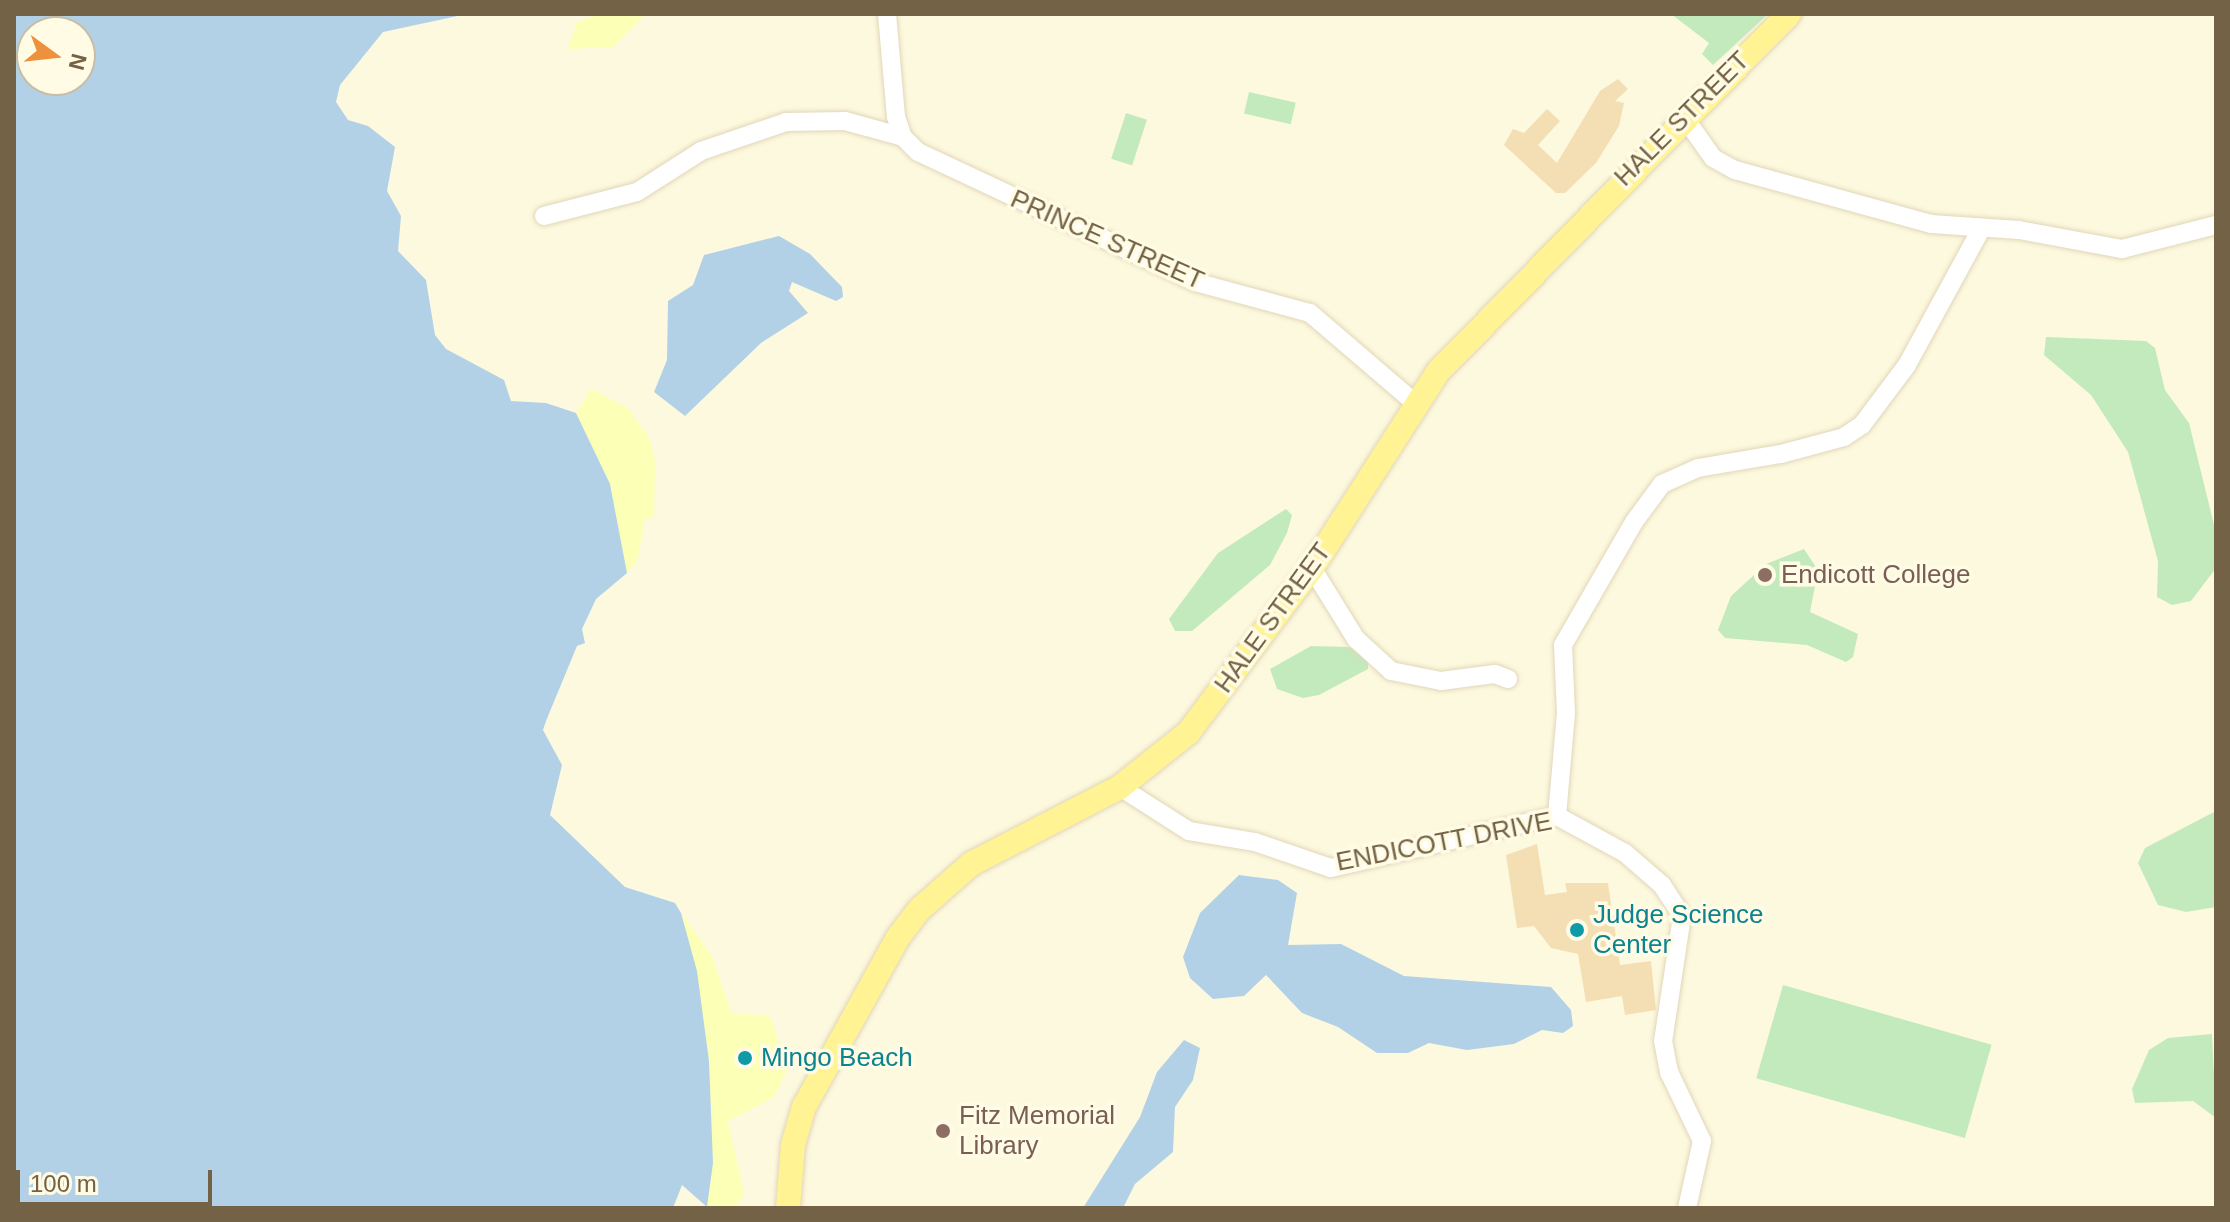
<!DOCTYPE html>
<style>
body{margin:0}
#map{position:relative;width:2230px;height:1222px;overflow:hidden;background:#fdf9de;font-family:Arial,sans-serif}
div>[style]{position:absolute}
[style*='--x']{left:calc(var(--x)*1px);top:calc(var(--y)*1px);width:calc(var(--w)*1px);rotate:calc(var(--a)*1deg)}
.green>*{inset:0;background:#c3eabc;transform-origin:0 0}
.sand>*{inset:0;background:#fcffb6}
.water>*{inset:0;background:#b2d1e7}
.building>*{inset:0;background:#f4deb4}
.roads{filter:drop-shadow(0 0 2px #e1d6ba) drop-shadow(0 0 2px #e1d6ba)}
.minor>*{height:18px;margin:-9px;padding:0 9px;transform-origin:9px;border-radius:9px;background:#fff}
.major>*{height:24px;margin:-12px;padding:0 12px;transform-origin:12px;border-radius:12px;background:#fff393}
.dots>*{width:22px;height:22px;translate:-50% -50%;box-sizing:border-box;border:4px solid #fffbe5;border-radius:50%}
span{translate:-50% -50%;white-space:nowrap;text-align:center;line-height:1.15;-webkit-text-stroke:7px #fffbe5;paint-order:stroke}
.street-label{font-size:26px;color:#736245}
.education-label{font-size:26px;color:#785e54}
.left{translate:0 -50%;text-align:left}
.culture-label{font-size:26px;color:#0d838f}
.frame{position:absolute;inset:0;border:16px solid #736245;pointer-events:none}
.north{position:absolute;left:16px;top:16px;width:80px;height:80px;box-sizing:border-box;background:#fffbe5;border:2px solid #c7bea5;border-radius:50%;rotate:105deg;font-size:22px;font-weight:700;line-height:32px;text-align:center;color:#736245}
.north::after{content:'';display:block;margin:auto;width:28px;height:36px;background:#ed913c;clip-path:polygon(50% 0,100% 100%,50% 72%,0 100%)}
.scale{position:absolute;left:16px;top:1170px;width:196px;height:36px;box-sizing:border-box;border:4px solid #736245;border-top:0;padding-left:10px;font-size:24px;line-height:28px;white-space:nowrap;color:#736245;-webkit-text-stroke:6px #fffbe5;paint-order:stroke}
</style>
<div id="map">
<div class="green">
<i style="clip-path:polygon(1671px 14px,1768px 14px,1713px 65px,1702px 54px,1709px 43px)"></i>
<i style="left:1249px;top:92px;width:48px;height:22px;rotate:13deg"></i>
<i style="left:1126px;top:113px;width:22px;height:48px;rotate:18deg"></i>
<i style="clip-path:polygon(2046px 337px,2146px 341px,2155px 348px,2165px 390px,2189px 423px,2216px 533px,2216px 568px,2191px 601px,2172px 605px,2157px 597px,2158px 561px,2128px 452px,2091px 395px,2044px 355px)"></i>
<i style="clip-path:polygon(1286px 509px,1292px 515px,1287px 533px,1270px 565px,1192px 631px,1175px 631px,1169px 619px,1218px 553px)"></i>
<i style="clip-path:polygon(1804px 549px,1818px 570px,1810px 612px,1858px 634px,1853px 657px,1846px 662px,1807px 645px,1725px 638px,1718px 630px,1731px 596px,1766px 564px)"></i>
<i style="clip-path:polygon(1311px 646px,1349px 647px,1368px 660px,1368px 669px,1319px 695px,1303px 698px,1277px 689px,1270px 669px)"></i>
<i style="clip-path:polygon(2216px 811px,2216px 907px,2186px 912px,2158px 905px,2138px 863px,2145px 848px)"></i>
<i style="left:1783px;top:985px;width:217px;height:97px;rotate:16deg"></i>
<i style="clip-path:polygon(2212px 1034px,2216px 1118px,2193px 1101px,2135px 1103px,2132px 1089px,2149px 1050px,2168px 1038px)"></i>
</div>
<div class="sand">
<i style="clip-path:polygon(600px 14px,645px 14px,613px 47px,568px 49px,577px 22px)"></i>
<i style="clip-path:polygon(591px 389px,628px 408px,650px 439px,655px 461px,654px 518px,645px 518px,638px 559px,627px 573px,610px 484px,576px 413px)"></i>
<i style="clip-path:polygon(681px 913px,711px 954px,732px 1014px,768px 1015px,772px 1021px,787px 1070px,774px 1097px,728px 1121px,744px 1193px,736px 1208px,707px 1207px,712px 1110px)"></i>
</div>
<div class="water">
<i style="clip-path:polygon(evenodd,14px 14px,467px 14px,383px 32px,340px 85px,336px 102px,348px 120px,368px 126px,395px 147px,387px 191px,401px 216px,398px 251px,426px 280px,435px 335px,446px 349px,504px 380px,511px 401px,546px 403px,576px 413px,610px 484px,627px 573px,596px 599px,582px 629px,585px 643px,577px 646px,546px 721px,543px 730px,562px 765px,550px 815px,625px 887px,675px 903px,681px 913px,697px 971px,709px 1061px,713px 1163px,707px 1207px,682px 1185px,673px 1208px,14px 1208px,14px 14px,32px 32px,80px 32px,80px 80px,32px 80px,32px 32px)"></i>
<i style="clip-path:polygon(779px 236px,810px 254px,842px 287px,843px 297px,836px 301px,792px 282px,789px 291px,808px 313px,761px 343px,685px 416px,654px 392px,667px 360px,668px 301px,693px 285px,704px 255px)"></i>
<i style="clip-path:polygon(1239px 875px,1278px 880px,1297px 893px,1288px 945px,1341px 944px,1404px 976px,1551px 987px,1571px 1010px,1573px 1026px,1563px 1033px,1542px 1030px,1514px 1044px,1467px 1050px,1429px 1043px,1408px 1053px,1377px 1053px,1338px 1027px,1302px 1013px,1266px 975px,1244px 996px,1213px 999px,1190px 978px,1183px 957px,1200px 913px)"></i>
<i style="clip-path:polygon(1184px 1040px,1200px 1048px,1193px 1080px,1175px 1107px,1173px 1152px,1135px 1184px,1123px 1208px,1083px 1208px,1140px 1117px,1157px 1072px)"></i>
</div>
<div class="building">
<i style="clip-path:polygon(1618px 79px,1628px 89px,1615px 101px,1624px 103px,1619px 126px,1596px 163px,1565px 193px,1556px 193px,1504px 145px,1513px 129px,1524px 133px,1547px 109px,1560px 121px,1538px 145px,1557px 163px,1600px 91px)"></i>
<i style="clip-path:polygon(1537px 844px,1545px 895px,1567px 892px,1565px 883px,1608px 883px,1620px 965px,1651px 961px,1656px 1010px,1625px 1015px,1622px 996px,1586px 1002px,1578px 954px,1551px 948px,1534px 926px,1517px 928px,1506px 855px)"></i>
</div>
<div class="roads">
<div class="minor">
<i style="--x:887;--y:14;--w:103;--a:85"></i>
<i style="--x:896;--y:117;--w:21;--a:71"></i>
<i style="--x:903;--y:137;--w:21;--a:45"></i>
<i style="--x:918;--y:152;--w:306;--a:25.1"></i>
<i style="--x:1195;--y:282;--w:119;--a:15.1"></i>
<i style="--x:1310;--y:313;--w:137;--a:40.6"></i>
<i style="--x:1684;--y:117;--w:50;--a:54.7"></i>
<i style="--x:1713;--y:158;--w:25;--a:29"></i>
<i style="--x:1735;--y:170;--w:203;--a:15.4"></i>
<i style="--x:1931;--y:224;--w:88;--a:3.9"></i>
<i style="--x:2019;--y:230;--w:105;--a:10.5"></i>
<i style="--x:2122;--y:249;--w:97;--a:-14.3"></i>
<i style="--x:544;--y:216;--w:96;--a:-14.5"></i>
<i style="--x:637;--y:192;--w:76;--a:-32.6"></i>
<i style="--x:701;--y:151;--w:90;--a:-18.8"></i>
<i style="--x:786;--y:122;--w:59;--a:-1"></i>
<i style="--x:845;--y:121;--w:60;--a:15.4"></i>
<i style="--x:1312;--y:568;--w:84;--a:58.2"></i>
<i style="--x:1356;--y:639;--w:47;--a:42.4"></i>
<i style="--x:1391;--y:671;--w:51;--a:11.3"></i>
<i style="--x:1441;--y:681;--w:54;--a:-7.4"></i>
<i style="--x:1495;--y:674;--w:14;--a:21"></i>
<i style="--x:1120;--y:787;--w:82;--a:32.5"></i>
<i style="--x:1189;--y:831;--w:67;--a:9.5"></i>
<i style="--x:1255;--y:842;--w:80;--a:18.9"></i>
<i style="--x:1331;--y:868;--w:232;--a:-13"></i>
<i style="--x:1557;--y:816;--w:77;--a:28.6"></i>
<i style="--x:1625;--y:853;--w:49;--a:40.9"></i>
<i style="--x:1662;--y:885;--w:37;--a:57"></i>
<i style="--x:1682;--y:916;--w:126;--a:98.6"></i>
<i style="--x:1663;--y:1041;--w:32;--a:79"></i>
<i style="--x:1669;--y:1072;--w:76;--a:64.4"></i>
<i style="--x:1702;--y:1141;--w:69;--a:102.6"></i>
<i style="--x:1557;--y:816;--w:103;--a:-85"></i>
<i style="--x:1566;--y:713;--w:68;--a:-92.5"></i>
<i style="--x:1563;--y:645;--w:142;--a:-60"></i>
<i style="--x:1634;--y:522;--w:47;--a:-53.6"></i>
<i style="--x:1662;--y:484;--w:39;--a:-24"></i>
<i style="--x:1698;--y:468;--w:84;--a:-9.6"></i>
<i style="--x:1781;--y:454;--w:65;--a:-15.1"></i>
<i style="--x:1844;--y:437;--w:22;--a:-34"></i>
<i style="--x:1862;--y:425;--w:75;--a:-53.1"></i>
<i style="--x:1907;--y:365;--w:153;--a:-61.4"></i>
</div>
<div class="major">
<i style="--x:788;--y:1208;--w:63;--a:-85.5"></i>
<i style="--x:793;--y:1145;--w:40;--a:-74"></i>
<i style="--x:804;--y:1107;--w:192;--a:-61"></i>
<i style="--x:897;--y:939;--w:38;--a:-53"></i>
<i style="--x:920;--y:909;--w:68;--a:-41.4"></i>
<i style="--x:971;--y:864;--w:168;--a:-27.3"></i>
<i style="--x:1120;--y:787;--w:87;--a:-38.5"></i>
<i style="--x:1188;--y:733;--w:206;--a:-53.1"></i>
<i style="--x:1312;--y:568;--w:232;--a:-57.3"></i>
<i style="--x:1437;--y:373;--w:503;--a:-45.56"></i>
</div>
</div>
<div class="dots">
<i style="left:1765px;top:575px;background:#8d6e63"></i>
<i style="left:1577px;top:930px;background:#0f9aa8"></i>
<i style="left:745px;top:1058px;background:#0f9aa8"></i>
<i style="left:943px;top:1131px;background:#8d6e63"></i>
</div>
<div class="street-label">
<span style="left:1682px;top:119px;rotate:-45deg">HALE STREET</span>
<span style="left:1107px;top:240px;rotate:24deg">PRINCE STREET</span>
<span style="left:1273px;top:618px;rotate:-54deg">HALE STREET</span>
<span style="left:1444px;top:842px;rotate:-11deg">ENDICOTT DRIVE</span>
</div>
<div class="education-label">
<span class="left" style="left:1781px;top:575px">Endicott College</span>
<span class="left" style="left:959px;top:1131px">Fitz Memorial<br>Library</span>
</div>
<div class="culture-label">
<span class="left" style="left:1593px;top:930px">Judge Science<br>Center</span>
<span class="left" style="left:761px;top:1058px">Mingo Beach</span>
</div>
<div class="frame"></div>
<div class="north">N</div>
<div class="scale">100 m</div>
</div>
